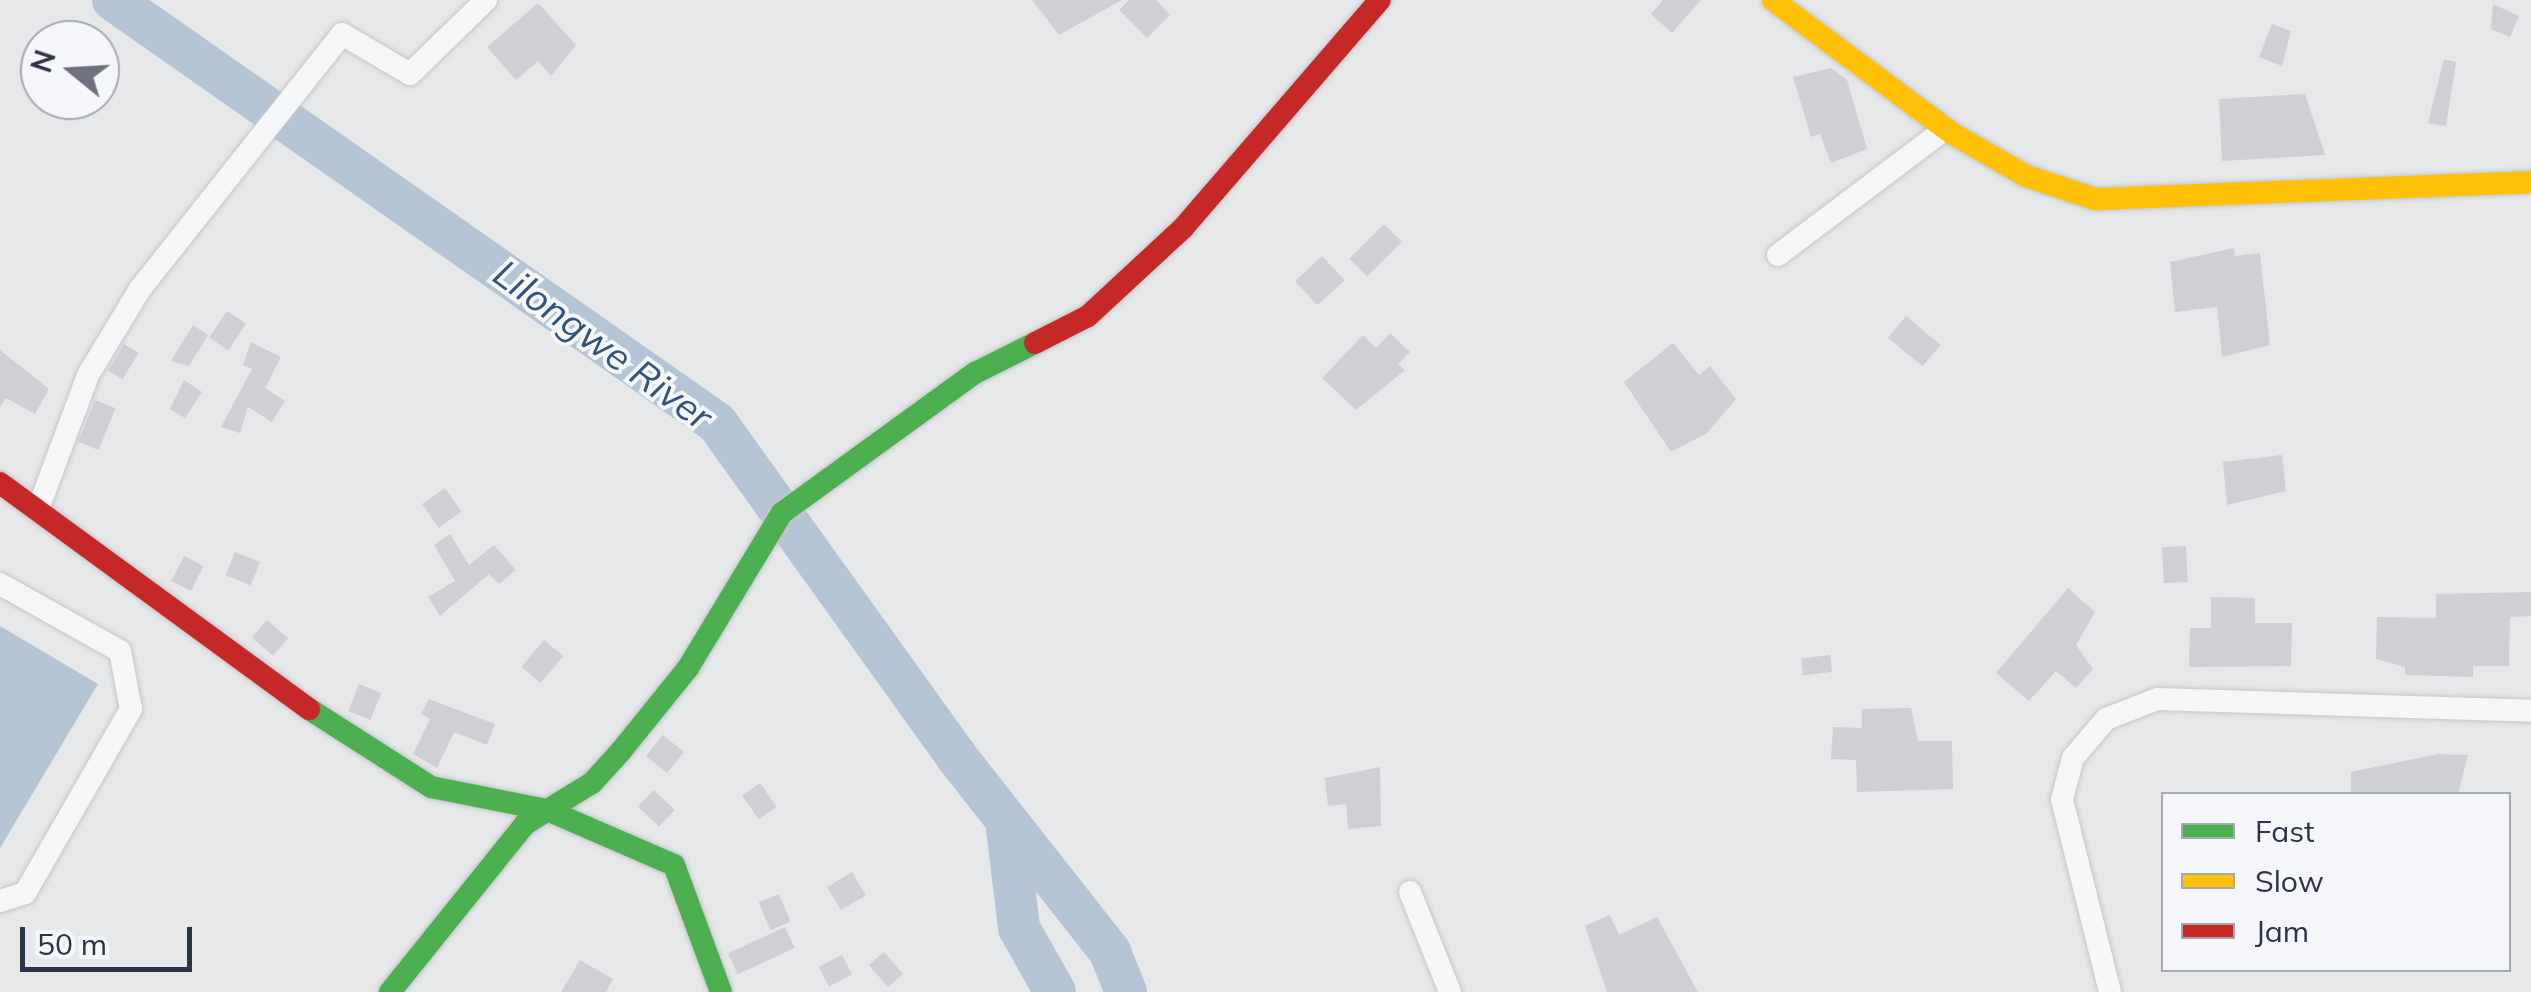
<!DOCTYPE html>
<style>
body{margin:0}
#map{position:relative;width:2531px;height:992px;overflow:hidden;background:#e6e8ea;font-family:Mulish,sans-serif}
div>[style]{position:absolute}
[style*='--x']{left:calc(var(--x)*1px);top:calc(var(--y)*1px);width:calc(var(--w)*1px);rotate:calc(var(--a)*1deg)}
.water>*{inset:0;background:#b4c4d5}
.river>*{height:42px;margin:-21px;padding:0 21px;transform-origin:21px;border-radius:21px;background:#b4c4d5}
.building>*{inset:0;background:#ced0d3;transform-origin:0 0}
.roads{filter:drop-shadow(0 0 2px #c4c6c8) drop-shadow(0 0 2px #c4c6c8)}
.street>*{height:22px;margin:-11px;padding:0 11px;transform-origin:11px;border-radius:11px;background:#f5f6f7}
.fast>*{height:22px;margin:-11px;padding:0 11px;transform-origin:11px;border-radius:11px;background:#4caf50}
.slow>*{height:22px;margin:-11px;padding:0 11px;transform-origin:11px;border-radius:11px;background:#ffc107}
.jam>*{height:22px;margin:-11px;padding:0 11px;transform-origin:11px;border-radius:11px;background:#c62828}
span{translate:-50% -50%;white-space:nowrap;text-align:center;line-height:1.15;-webkit-text-stroke:8px #f4f6f9;paint-order:stroke}
.water-label{font-size:38px;color:#34527a;font-style:italic}
.legend{position:absolute;left:2161px;top:792px;width:350px;height:180px;box-sizing:border-box;background:#f4f6f9;border:2px solid #a4a8b1;margin:0;padding:12px 18px;list-style:none;font-size:30px;color:#2b3445}
.legend li{display:flex;align-items:center;gap:20px;height:50px}
.legend b{width:50px;border:2px solid #a4a8b1}
.north{position:absolute;left:20px;top:20px;width:100px;height:100px;box-sizing:border-box;background:#f4f6f9;border:2px solid #a4a8b1;border-radius:50%;rotate:288deg;font-size:28px;font-weight:700;line-height:40px;text-align:center;color:#2b3445}
.north::after{content:'';display:block;margin:auto;width:35px;height:45px;background:#6c737f;clip-path:polygon(50% 0,100% 100%,50% 72%,0 100%)}
.scale{position:absolute;left:20px;top:927px;width:172px;height:45px;box-sizing:border-box;border:5px solid #2b3445;border-top:0;padding-left:12px;font-size:30px;line-height:35px;white-space:nowrap;color:#2b3445;-webkit-text-stroke:8px #f4f6f9;paint-order:stroke}
</style>
<div id="map">
<div class="water">
<i style="clip-path:polygon(0 626px,98px 684px,0 848px)"></i>
</div>
<div class="river">
<i style="--x:113;--y:0;--w:737;--a:35"></i>
<i style="--x:717;--y:423;--w:410;--a:54.3"></i>
<i style="--x:956;--y:756;--w:249;--a:51.8"></i>
<i style="--x:1110;--y:952;--w:43;--a:68.2"></i>
<i style="--x:1006;--y:820;--w:109;--a:83.1"></i>
<i style="--x:1019;--y:928;--w:73;--a:60.6"></i>
</div>
<div class="building">
<i style="clip-path:polygon(1032px 0,1122px 0,1059px 35px)"></i>
<i style="clip-path:polygon(1129px 0,1156px 0,1170px 15px,1147px 38px,1119px 10px)"></i>
<i style="clip-path:polygon(1663px 0,1701px 0,1672px 33px,1651px 14px)"></i>
<i style="clip-path:polygon(538px 3px,576px 45px,551px 76px,538px 61px,516px 80px,487px 47px)"></i>
<i style="clip-path:polygon(2493px 4px,2519px 16px,2510px 37px,2491px 29px)"></i>
<i style="clip-path:polygon(2272px 24px,2291px 31px,2282px 66px,2259px 57px)"></i>
<i style="clip-path:polygon(2444px 59px,2456px 62px,2446px 126px,2428px 123px)"></i>
<i style="clip-path:polygon(1831px 68px,1847px 80px,1867px 149px,1831px 163px,1820px 134px,1811px 137px,1793px 77px)"></i>
<i style="clip-path:polygon(2305px 94px,2325px 155px,2222px 161px,2219px 99px)"></i>
<i style="left:1384px;top:224px;width:25px;height:49px;rotate:45deg"></i>
<i style="clip-path:polygon(2234px 248px,2235px 256px,2260px 253px,2270px 345px,2222px 357px,2217px 307px,2175px 312px,2170px 262px)"></i>
<i style="left:1322px;top:256px;width:33px;height:37px;rotate:47deg"></i>
<i style="left:227px;top:311px;width:23px;height:32px;rotate:34deg"></i>
<i style="left:1906px;top:316px;width:45px;height:28px;rotate:40deg"></i>
<i style="clip-path:polygon(193px 325px,208px 335px,189px 366px,171px 361px)"></i>
<i style="clip-path:polygon(1390px 333px,1410px 352px,1398px 364px,1405px 370px,1356px 410px,1322px 378px,1363px 335px,1376px 348px)"></i>
<i style="clip-path:polygon(251px 342px,281px 357px,265px 388px,285px 401px,272px 422px,248px 407px,240px 433px,221px 427px,252px 369px,243px 365px)"></i>
<i style="clip-path:polygon(1673px 343px,1699px 375px,1710px 366px,1736px 399px,1707px 433px,1671px 452px,1624px 382px)"></i>
<i style="left:124px;top:344px;width:17px;height:31px;rotate:31deg"></i>
<i style="clip-path:polygon(0 350px,49px 389px,35px 414px,6px 398px,0 407px)"></i>
<i style="clip-path:polygon(184px 380px,202px 392px,185px 418px,170px 409px)"></i>
<i style="left:95px;top:400px;width:22px;height:45px;rotate:22deg"></i>
<i style="clip-path:polygon(2282px 455px,2286px 491px,2227px 505px,2223px 462px)"></i>
<i style="left:445px;top:488px;width:29px;height:28px;rotate:55deg"></i>
<i style="clip-path:polygon(450px 534px,469px 565px,494px 545px,516px 570px,499px 584px,489px 574px,440px 616px,428px 597px,455px 581px,434px 545px)"></i>
<i style="left:2186px;top:546px;width:36px;height:24px;rotate:87deg"></i>
<i style="left:235px;top:552px;width:27px;height:25px;rotate:22deg"></i>
<i style="left:184px;top:556px;width:22px;height:28px;rotate:27deg"></i>
<i style="clip-path:polygon(2068px 588px,2095px 612px,2076px 645px,2093px 669px,2076px 688px,2056px 671px,2029px 701px,1996px 673px)"></i>
<i style="clip-path:polygon(2531px 592px,2531px 616px,2510px 617px,2509px 666px,2473px 666px,2473px 677px,2405px 675px,2405px 667px,2376px 659px,2377px 617px,2436px 618px,2436px 594px)"></i>
<i style="clip-path:polygon(2211px 597px,2255px 598px,2255px 623px,2292px 623px,2291px 666px,2189px 667px,2190px 628px,2211px 628px)"></i>
<i style="left:267px;top:620px;width:28px;height:23px;rotate:41deg"></i>
<i style="left:544px;top:640px;width:25px;height:35px;rotate:40deg"></i>
<i style="left:1830px;top:655px;width:17px;height:29px;rotate:83deg"></i>
<i style="left:359px;top:684px;width:24px;height:29px;rotate:22deg"></i>
<i style="clip-path:polygon(429px 699px,495px 724px,487px 745px,454px 732px,437px 768px,413px 754px,430px 719px,421px 714px)"></i>
<i style="clip-path:polygon(1911px 708px,1918px 741px,1952px 741px,1953px 789px,1857px 792px,1856px 760px,1831px 759px,1833px 727px,1862px 728px,1862px 709px)"></i>
<i style="left:663px;top:735px;width:27px;height:27px;rotate:39deg"></i>
<i style="clip-path:polygon(2438px 754px,2468px 755px,2458px 794px,2351px 794px,2351px 772px)"></i>
<i style="clip-path:polygon(1380px 767px,1381px 826px,1348px 829px,1346px 804px,1328px 806px,1325px 778px)"></i>
<i style="left:760px;top:783px;width:29px;height:22px;rotate:55deg"></i>
<i style="left:654px;top:790px;width:29px;height:23px;rotate:44deg"></i>
<i style="left:852px;top:872px;width:27px;height:29px;rotate:59deg"></i>
<i style="left:779px;top:894px;width:30px;height:22px;rotate:67deg"></i>
<i style="clip-path:polygon(1610px 915px,1619px 935px,1657px 917px,1698px 992px,1607px 992px,1585px 926px)"></i>
<i style="left:785px;top:927px;width:23px;height:63px;rotate:65deg"></i>
<i style="left:884px;top:952px;width:29px;height:20px;rotate:49deg"></i>
<i style="left:842px;top:955px;width:22px;height:26px;rotate:63deg"></i>
<i style="clip-path:polygon(580px 960px,613px 979px,606px 992px,561px 992px)"></i>
</div>
<div class="roads">
<div class="street">
<i style="--x:1778;--y:255;--w:209;--a:-37"></i>
<i style="--x:38;--y:509;--w:143;--a:-69.5"></i>
<i style="--x:88;--y:375;--w:100;--a:-58.8"></i>
<i style="--x:140;--y:289;--w:325;--a:-51.6"></i>
<i style="--x:342;--y:34;--w:79;--a:30.5"></i>
<i style="--x:410;--y:74;--w:106;--a:-44.2"></i>
<i style="--x:0;--y:584;--w:137;--a:29.2"></i>
<i style="--x:120;--y:651;--w:59;--a:79.3"></i>
<i style="--x:131;--y:709;--w:212;--a:119.9"></i>
<i style="--x:25;--y:893;--w:26;--a:162"></i>
<i style="--x:1410;--y:892;--w:108;--a:68.2"></i>
<i style="--x:2110;--y:992;--w:199;--a:-104"></i>
<i style="--x:2062;--y:799;--w:42;--a:-75"></i>
<i style="--x:2073;--y:758;--w:51;--a:-49.8"></i>
<i style="--x:2106;--y:719;--w:55;--a:-21.4"></i>
<i style="--x:2157;--y:699;--w:374;--a:1.8"></i>
</div>
<div class="fast">
<i style="--x:309;--y:709;--w:145;--a:32.6"></i>
<i style="--x:431;--y:787;--w:118;--a:11.2"></i>
<i style="--x:547;--y:810;--w:138;--a:23.4"></i>
<i style="--x:674;--y:865;--w:135;--a:69.7"></i>
<i style="--x:390;--y:992;--w:216;--a:-51.2"></i>
<i style="--x:525;--y:824;--w:79;--a:-31.5"></i>
<i style="--x:592;--y:783;--w:43;--a:-47.8"></i>
<i style="--x:621;--y:751;--w:107;--a:-51.1"></i>
<i style="--x:688;--y:668;--w:181;--a:-58.8"></i>
<i style="--x:782;--y:513;--w:238;--a:-36"></i>
<i style="--x:975;--y:373;--w:67;--a:-26.6"></i>
</div>
<div class="slow">
<i style="--x:1773;--y:0;--w:224;--a:36.7"></i>
<i style="--x:1953;--y:134;--w:84;--a:29.9"></i>
<i style="--x:2026;--y:176;--w:73;--a:18.4"></i>
<i style="--x:2095;--y:199;--w:436;--a:-2.2"></i>
</div>
<div class="jam">
<i style="--x:1035;--y:343;--w:59;--a:-27"></i>
<i style="--x:1088;--y:316;--w:129;--a:-42.8"></i>
<i style="--x:1183;--y:228;--w:301;--a:-49.2"></i>
<i style="--x:0;--y:483;--w:383;--a:36.2"></i>
</div>
</div>
<div class="water-label">
<span style="left:603px;top:345px;rotate:36deg">Lilongwe River</span>
</div>
<ul class="legend">
<li><b style="height:12px;background:#4caf50"></b>Fast</li>
<li><b style="height:12px;background:#ffc107"></b>Slow</li>
<li><b style="height:12px;background:#c62828"></b>Jam</li>
</ul>
<div class="north">N</div>
<div class="scale">50 m</div>
</div>
